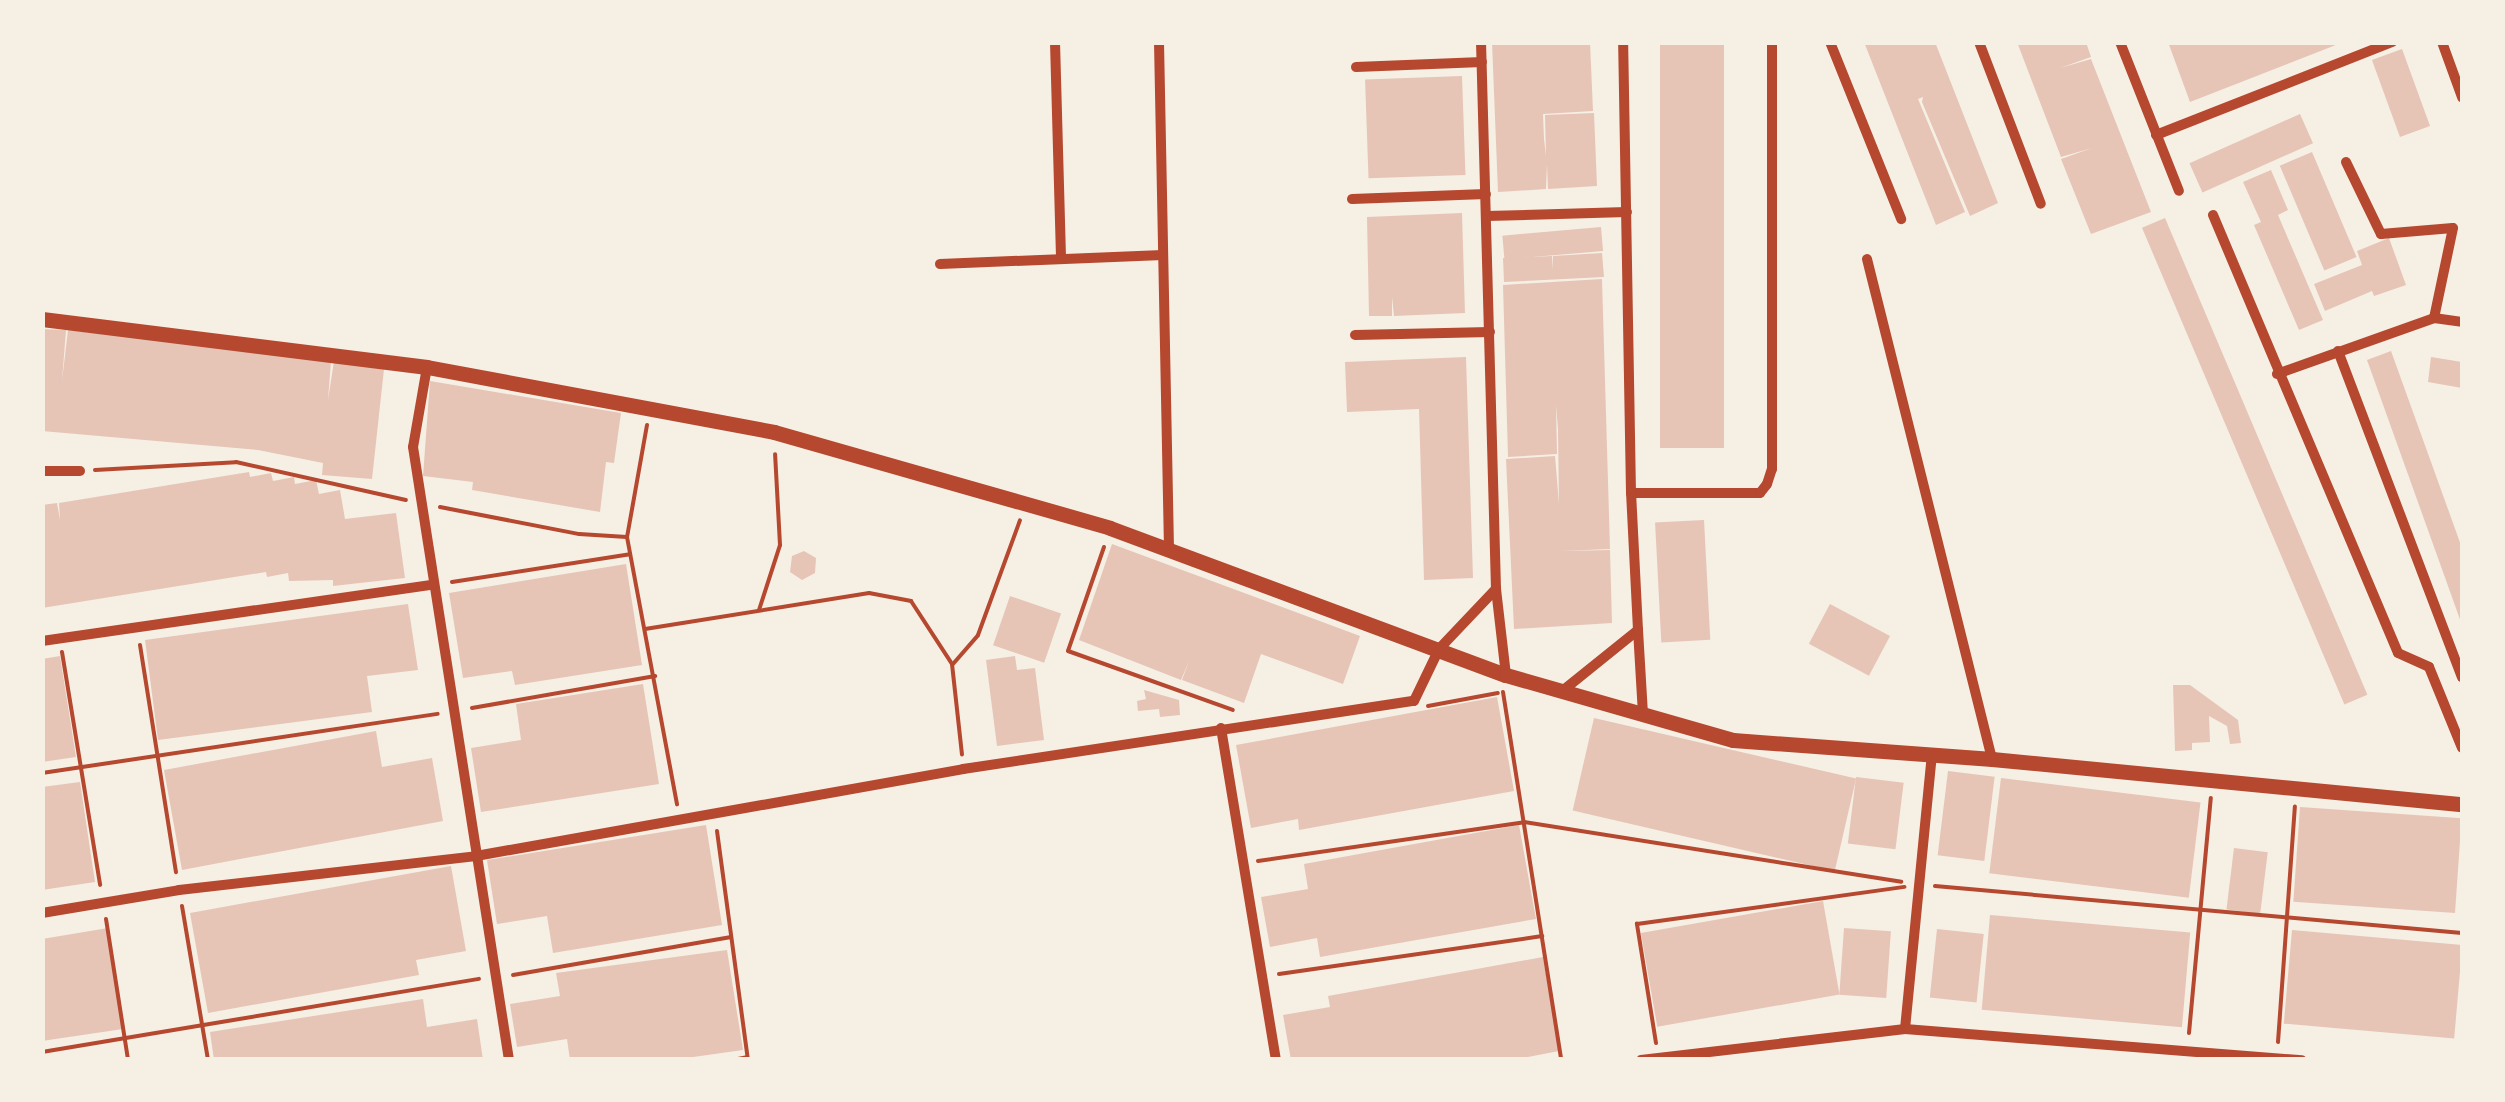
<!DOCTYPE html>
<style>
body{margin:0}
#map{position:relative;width:2505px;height:1102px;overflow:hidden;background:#f6efe4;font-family:Mulish,sans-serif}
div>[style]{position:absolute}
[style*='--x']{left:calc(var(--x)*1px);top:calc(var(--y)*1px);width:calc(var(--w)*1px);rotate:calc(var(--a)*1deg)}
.building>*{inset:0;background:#e6c5b7;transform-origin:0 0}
.path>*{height:4px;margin:-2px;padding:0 2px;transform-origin:2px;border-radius:2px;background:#b5482f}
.minor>*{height:10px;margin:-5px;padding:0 5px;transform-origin:5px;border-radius:5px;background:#b5482f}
.tertiary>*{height:15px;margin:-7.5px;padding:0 7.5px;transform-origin:7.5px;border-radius:7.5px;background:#b5482f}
span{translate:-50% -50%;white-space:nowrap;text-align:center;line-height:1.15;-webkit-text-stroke:9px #f6efe4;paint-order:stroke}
.frame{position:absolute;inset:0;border:45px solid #f6efe4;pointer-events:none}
</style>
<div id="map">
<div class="building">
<i style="clip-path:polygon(1492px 42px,1590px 42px,1593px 111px,1543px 114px,1544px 139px,1546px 156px,1545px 115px,1594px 113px,1597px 186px,1548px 189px,1547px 164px,1546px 189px,1498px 192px)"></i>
<i style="left:1660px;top:42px;width:64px;height:406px"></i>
<i style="clip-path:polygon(1864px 42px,1935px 42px,1998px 203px,1970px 216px,1922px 102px,1923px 97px,1918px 99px,1965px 212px,1936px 225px)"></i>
<i style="clip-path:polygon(2017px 42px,2086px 42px,2091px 57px,2060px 68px,2091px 59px,2151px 212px,2091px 234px,2061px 159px,2092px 148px,2061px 157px)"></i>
<i style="clip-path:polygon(2168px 42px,2341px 42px,2341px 43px,2190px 102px)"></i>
<i style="left:2402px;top:49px;width:82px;height:32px;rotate:70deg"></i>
<i style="left:1462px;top:76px;width:99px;height:97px;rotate:88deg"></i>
<i style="left:2300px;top:114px;width:32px;height:121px;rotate:66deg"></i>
<i style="left:2312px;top:152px;width:114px;height:35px;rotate:67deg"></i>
<i style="clip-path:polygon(2271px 170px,2288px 210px,2278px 215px,2323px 320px,2299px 330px,2254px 225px,2261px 222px,2243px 182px)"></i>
<i style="clip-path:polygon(1462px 213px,1465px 313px,1394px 316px,1392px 297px,1392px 316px,1369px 316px,1367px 217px)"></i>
<i style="left:2165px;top:218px;width:518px;height:25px;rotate:67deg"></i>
<i style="left:1601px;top:227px;width:24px;height:99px;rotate:85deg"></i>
<i style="clip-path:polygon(2389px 238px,2406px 285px,2374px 296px,2372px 291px,2325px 311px,2314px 284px,2362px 265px,2357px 251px)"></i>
<i style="clip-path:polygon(1602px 253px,1604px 277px,1504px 282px,1503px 258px,1552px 256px,1553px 270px,1553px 256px)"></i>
<i style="clip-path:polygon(1602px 279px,1610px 549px,1560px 551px,1610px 550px,1612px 623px,1514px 629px,1506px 459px,1555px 456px,1559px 504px,1558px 429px,1556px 405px,1557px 454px,1508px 457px,1503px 285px)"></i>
<i style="clip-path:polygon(42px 329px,66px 330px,62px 381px,68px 330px,331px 361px,328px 400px,334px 361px,384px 369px,372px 479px,322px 475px,323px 463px,258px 450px,42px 431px)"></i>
<i style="clip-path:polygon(2391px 351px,2462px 548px,2462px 625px,2367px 360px)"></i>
<i style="clip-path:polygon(1466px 357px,1473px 578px,1424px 580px,1419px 409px,1347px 412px,1345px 362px)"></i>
<i style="clip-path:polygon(2431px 357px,2462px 362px,2462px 388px,2428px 382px)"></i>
<i style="clip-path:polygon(430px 381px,621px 413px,614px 463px,606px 462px,600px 512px,472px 490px,473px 482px,423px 476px)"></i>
<i style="clip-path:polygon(249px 472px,250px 477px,271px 473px,273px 481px,294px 477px,295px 484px,316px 480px,319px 494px,340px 490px,345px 519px,396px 513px,405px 578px,333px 586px,333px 580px,289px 581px,288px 573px,267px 577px,266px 572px,42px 608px,42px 505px,57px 503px,60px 520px,59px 503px)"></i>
<i style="left:1704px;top:520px;width:120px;height:49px;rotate:87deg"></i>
<i style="clip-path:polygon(1112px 544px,1360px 636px,1343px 684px,1261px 654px,1244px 703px,1182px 680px,1189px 661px,1181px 680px,1079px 640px)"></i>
<i style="clip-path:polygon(804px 551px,816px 558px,815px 573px,802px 580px,790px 572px,792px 556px)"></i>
<i style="clip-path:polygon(626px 564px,642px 665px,515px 685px,512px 671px,463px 678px,449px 593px)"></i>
<i style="left:1010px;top:596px;width:54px;height:52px;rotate:19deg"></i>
<i style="clip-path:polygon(408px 604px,418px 670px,367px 676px,372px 712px,158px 740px,145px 640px)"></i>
<i style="left:1830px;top:604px;width:68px;height:45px;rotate:28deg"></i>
<i style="clip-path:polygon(60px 656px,76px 757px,42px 762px,42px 659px)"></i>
<i style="clip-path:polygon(1015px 656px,1017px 670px,1035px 668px,1044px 740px,997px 746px,986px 660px)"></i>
<i style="clip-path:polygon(643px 684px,659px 784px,481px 812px,471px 748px,521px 740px,516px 704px)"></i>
<i style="clip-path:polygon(2173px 685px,2190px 685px,2238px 720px,2241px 743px,2230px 744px,2227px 726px,2209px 716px,2210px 742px,2192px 743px,2192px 750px,2175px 751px)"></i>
<i style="clip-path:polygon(1144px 690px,1179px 700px,1180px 715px,1160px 717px,1159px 709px,1138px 711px,1137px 701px,1146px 699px)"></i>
<i style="clip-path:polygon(1497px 697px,1514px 791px,1299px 830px,1298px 819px,1251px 828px,1236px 745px)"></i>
<i style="left:1594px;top:718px;width:269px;height:95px;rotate:13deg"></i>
<i style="clip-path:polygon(376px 731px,382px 767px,432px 758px,443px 821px,182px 870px,164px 770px)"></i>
<i style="left:1948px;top:771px;width:47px;height:85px;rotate:7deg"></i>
<i style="left:1856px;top:777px;width:48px;height:67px;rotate:7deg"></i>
<i style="left:2001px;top:778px;width:201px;height:96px;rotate:7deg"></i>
<i style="clip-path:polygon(80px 782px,95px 882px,42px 890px,42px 787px)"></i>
<i style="left:2300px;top:807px;width:162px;height:95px;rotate:4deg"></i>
<i style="clip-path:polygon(706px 825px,722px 925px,553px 953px,547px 916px,497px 924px,487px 860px)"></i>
<i style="clip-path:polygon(1519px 825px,1536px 919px,1320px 957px,1317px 938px,1270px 947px,1261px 897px,1308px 889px,1304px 864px)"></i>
<i style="left:2234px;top:848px;width:34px;height:62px;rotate:7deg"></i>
<i style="clip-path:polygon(451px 866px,466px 951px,416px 960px,419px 975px,208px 1013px,190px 913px)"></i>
<i style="left:1823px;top:901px;width:95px;height:185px;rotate:80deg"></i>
<i style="left:1990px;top:915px;width:201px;height:95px;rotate:5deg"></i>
<i style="clip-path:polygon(108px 928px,123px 1029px,42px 1041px,42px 939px)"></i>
<i style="left:1844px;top:928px;width:47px;height:67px;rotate:4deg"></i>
<i style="left:1937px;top:929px;width:47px;height:69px;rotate:6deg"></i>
<i style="left:2292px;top:930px;width:171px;height:94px;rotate:5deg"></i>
<i style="clip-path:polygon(727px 950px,743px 1050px,679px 1059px,570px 1060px,567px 1039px,517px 1047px,510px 1004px,560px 996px,556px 973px)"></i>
<i style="clip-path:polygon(1543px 957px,1559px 1051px,1512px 1060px,1291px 1060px,1283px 1015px,1330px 1007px,1328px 996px)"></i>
<i style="clip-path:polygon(423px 999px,427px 1027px,477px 1019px,483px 1060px,214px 1060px,210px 1032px)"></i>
</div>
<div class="path">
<i style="--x:647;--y:425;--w:114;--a:100.1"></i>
<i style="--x:627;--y:537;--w:272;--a:79.4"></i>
<i style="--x:95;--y:470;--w:141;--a:-3.2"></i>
<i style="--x:236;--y:462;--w:174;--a:12.6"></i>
<i style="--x:440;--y:507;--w:142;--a:11"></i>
<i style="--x:579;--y:534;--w:48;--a:3.6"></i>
<i style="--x:1104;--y:547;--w:110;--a:109.1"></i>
<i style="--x:1068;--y:651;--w:175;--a:19.7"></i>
<i style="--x:452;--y:582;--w:180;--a:-8.9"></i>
<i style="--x:759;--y:610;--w:68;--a:-72.1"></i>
<i style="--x:780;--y:545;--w:91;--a:-93.1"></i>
<i style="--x:645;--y:629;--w:227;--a:-9.1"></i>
<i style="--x:869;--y:593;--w:43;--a:10.8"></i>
<i style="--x:911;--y:601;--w:75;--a:56.9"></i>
<i style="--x:952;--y:664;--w:91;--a:83.7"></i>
<i style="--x:140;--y:645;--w:230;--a:81"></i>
<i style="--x:62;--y:652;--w:236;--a:80.7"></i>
<i style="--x:953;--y:664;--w:38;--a:-49"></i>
<i style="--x:978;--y:635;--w:122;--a:-69.9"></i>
<i style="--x:1503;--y:692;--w:373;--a:81"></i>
<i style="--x:1428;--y:706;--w:71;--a:-10.5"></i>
<i style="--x:472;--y:708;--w:186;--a:-9.9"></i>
<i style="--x:42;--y:773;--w:400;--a:-8.5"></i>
<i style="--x:717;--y:831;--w:231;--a:82.3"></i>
<i style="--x:1258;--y:861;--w:269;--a:-8.3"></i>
<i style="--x:1524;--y:822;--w:382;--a:9"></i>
<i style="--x:1935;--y:886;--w:529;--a:5.1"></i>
<i style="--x:182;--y:906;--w:156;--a:80.4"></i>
<i style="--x:106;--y:919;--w:143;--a:81.1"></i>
<i style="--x:1279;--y:974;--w:266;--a:-8.2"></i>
<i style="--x:513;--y:975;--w:220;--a:-9.9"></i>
<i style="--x:2189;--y:1033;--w:236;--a:-84.7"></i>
<i style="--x:2278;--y:1042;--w:236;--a:-85.9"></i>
<i style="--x:1656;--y:1043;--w:121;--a:-99.1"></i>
<i style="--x:1637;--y:924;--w:270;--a:-7.9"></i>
<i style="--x:42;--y:1052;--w:443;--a:-9.5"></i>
<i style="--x:733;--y:1060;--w:14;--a:-12"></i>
</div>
<div class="minor">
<i style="--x:1055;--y:42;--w:217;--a:88.4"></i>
<i style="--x:1159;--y:42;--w:506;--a:88.87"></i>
<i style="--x:1830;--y:42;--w:191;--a:68.1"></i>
<i style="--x:1979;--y:42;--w:173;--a:69.1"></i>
<i style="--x:2120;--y:42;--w:160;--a:68.4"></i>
<i style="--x:2442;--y:42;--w:59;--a:70"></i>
<i style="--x:1356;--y:67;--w:126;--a:-2.3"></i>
<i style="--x:2156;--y:135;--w:254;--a:-21.5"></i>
<i style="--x:2346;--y:162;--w:80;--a:64.1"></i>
<i style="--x:2381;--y:234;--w:72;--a:-4.8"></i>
<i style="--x:2453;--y:228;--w:92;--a:101.9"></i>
<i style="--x:1352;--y:199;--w:134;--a:-2.1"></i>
<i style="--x:2213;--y:215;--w:475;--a:67.1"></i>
<i style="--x:2398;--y:653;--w:34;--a:24"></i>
<i style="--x:2429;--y:667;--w:87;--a:67.8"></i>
<i style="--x:1487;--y:216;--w:140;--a:-1.6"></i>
<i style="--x:1867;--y:259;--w:515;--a:75.96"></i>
<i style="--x:940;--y:264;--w:223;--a:-2.3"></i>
<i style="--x:1355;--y:335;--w:135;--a:-1.3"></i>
<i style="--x:2338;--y:351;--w:349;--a:69.2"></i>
<i style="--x:427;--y:367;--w:81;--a:99.9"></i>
<i style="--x:413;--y:447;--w:620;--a:81.1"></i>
<i style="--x:2277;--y:374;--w:167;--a:-19.6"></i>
<i style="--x:2434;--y:318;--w:28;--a:8"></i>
<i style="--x:42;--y:471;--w:38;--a:0"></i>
<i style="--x:1631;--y:493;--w:129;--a:0"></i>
<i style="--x:1760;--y:493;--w:11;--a:-52"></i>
<i style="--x:1767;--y:484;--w:16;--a:-72"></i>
<i style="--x:1772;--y:469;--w:427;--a:-90"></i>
<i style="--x:1496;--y:589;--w:87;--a:83.4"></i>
<i style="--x:1638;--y:630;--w:85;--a:86.6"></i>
<i style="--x:42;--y:641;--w:395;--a:-8.2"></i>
<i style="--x:1561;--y:692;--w:99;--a:-38.8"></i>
<i style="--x:1638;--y:630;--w:137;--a:-92.9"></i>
<i style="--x:1631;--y:493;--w:451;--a:-91"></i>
<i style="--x:1221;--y:728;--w:337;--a:80.6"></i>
<i style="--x:42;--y:913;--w:139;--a:-9.5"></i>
<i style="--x:179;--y:890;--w:299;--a:-6.5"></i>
<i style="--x:476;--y:856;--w:495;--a:-10.1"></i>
<i style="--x:963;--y:769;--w:456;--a:-8.6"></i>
<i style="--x:1414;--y:701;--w:58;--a:-64.3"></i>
<i style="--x:1439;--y:649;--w:83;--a:-46.5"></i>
<i style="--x:1496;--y:589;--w:547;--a:-91.57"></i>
<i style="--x:1905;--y:1029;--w:274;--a:-84.4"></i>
<i style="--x:1641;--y:1060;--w:266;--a:-6.7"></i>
<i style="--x:1905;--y:1029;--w:398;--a:4.5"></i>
</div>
<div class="tertiary">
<i style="--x:42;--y:319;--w:388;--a:7.1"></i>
<i style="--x:427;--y:367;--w:353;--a:10.6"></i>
<i style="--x:774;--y:432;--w:349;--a:15.9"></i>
<i style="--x:1110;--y:528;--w:422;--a:20.4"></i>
<i style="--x:1506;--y:675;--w:236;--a:16"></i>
<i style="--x:1733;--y:740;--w:260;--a:4.2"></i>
<i style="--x:1992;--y:759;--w:472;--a:5.5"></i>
</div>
<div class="frame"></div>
</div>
